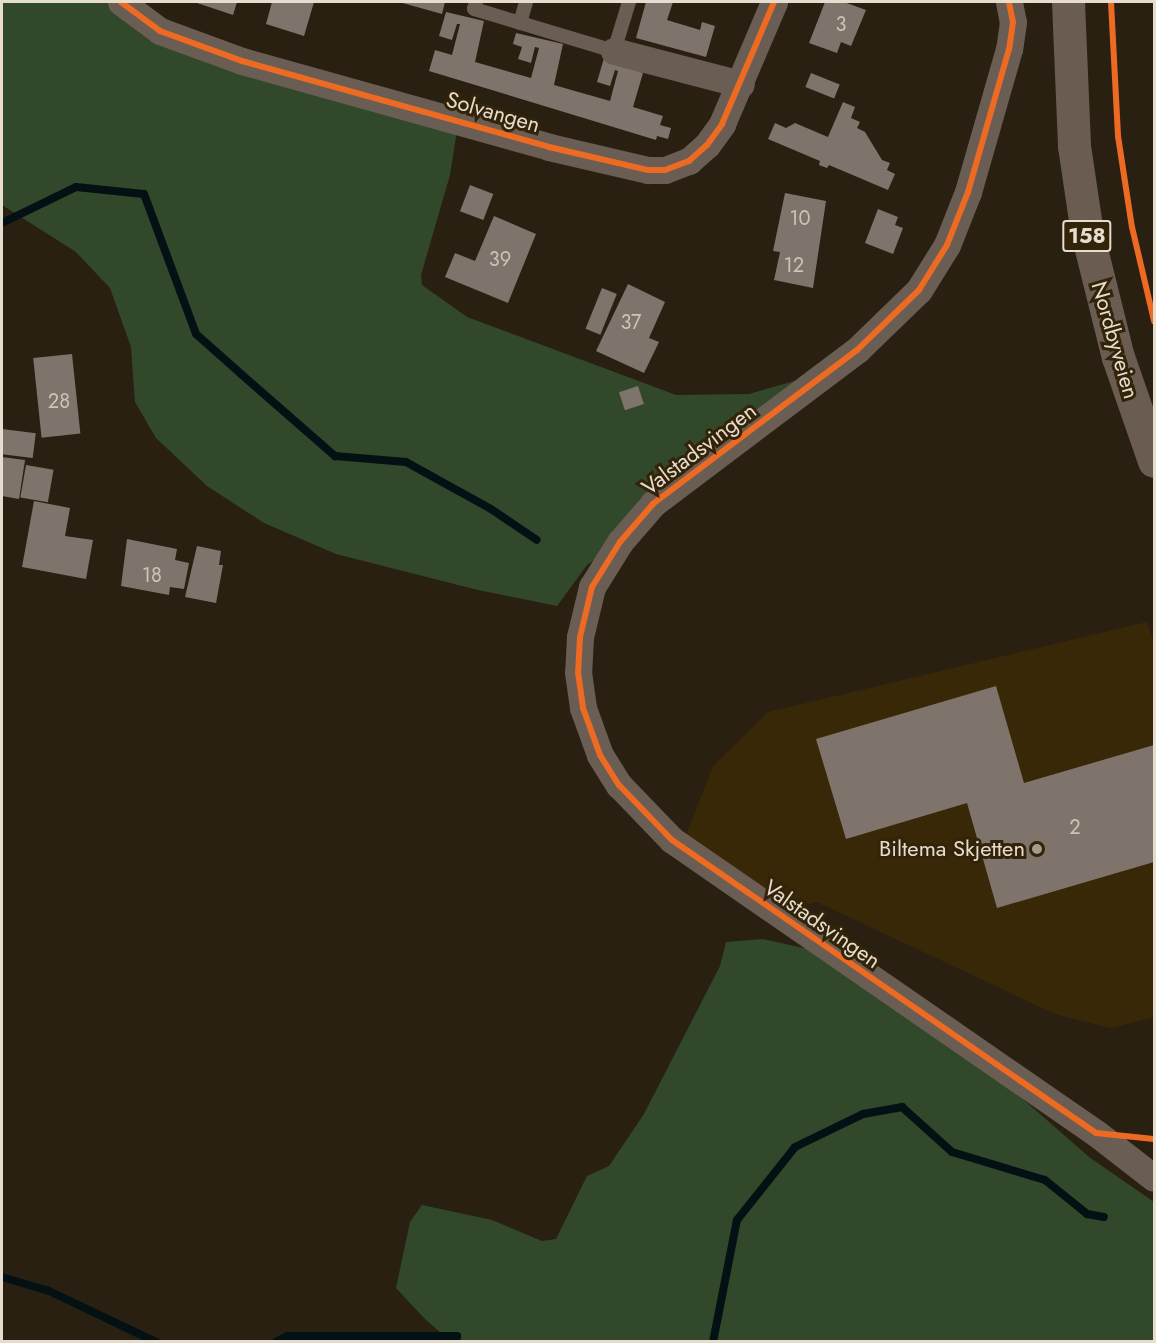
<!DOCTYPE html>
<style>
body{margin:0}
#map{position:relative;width:1156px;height:1343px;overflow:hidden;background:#292012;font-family:Jost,sans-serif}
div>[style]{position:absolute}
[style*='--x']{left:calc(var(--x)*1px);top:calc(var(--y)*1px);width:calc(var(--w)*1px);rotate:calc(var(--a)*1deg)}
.built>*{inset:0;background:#392808}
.green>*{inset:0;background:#31492a}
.stream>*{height:8px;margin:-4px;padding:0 4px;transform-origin:4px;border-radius:4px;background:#041114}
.building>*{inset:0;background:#7f746c;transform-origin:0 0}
.service>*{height:14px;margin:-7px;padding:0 7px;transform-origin:7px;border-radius:7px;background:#6a5d54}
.minor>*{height:27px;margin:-13.5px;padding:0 13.5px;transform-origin:13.5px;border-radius:13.5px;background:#6a5d54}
.primary>*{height:33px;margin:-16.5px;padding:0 16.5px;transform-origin:16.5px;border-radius:16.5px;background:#6a5c50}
.cycleway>*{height:6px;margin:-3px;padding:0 3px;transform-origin:3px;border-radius:3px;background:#ed6a23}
.dots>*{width:16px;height:16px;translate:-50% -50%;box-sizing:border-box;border:3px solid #322309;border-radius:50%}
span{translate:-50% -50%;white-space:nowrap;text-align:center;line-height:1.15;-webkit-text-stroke:6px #322309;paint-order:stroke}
.number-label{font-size:20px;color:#cdc3b6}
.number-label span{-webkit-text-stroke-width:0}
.shield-label span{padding:2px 4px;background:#322309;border:2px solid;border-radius:4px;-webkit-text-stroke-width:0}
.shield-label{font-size:21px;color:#e7ddce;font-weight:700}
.street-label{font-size:22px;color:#e7ddce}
.poi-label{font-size:22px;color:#e7ddce}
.right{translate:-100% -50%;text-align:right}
.frame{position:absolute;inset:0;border:3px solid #e7ddce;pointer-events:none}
</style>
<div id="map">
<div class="built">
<i style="clip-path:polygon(1147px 622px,1154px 642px,1154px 1017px,1110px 1028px,1055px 1014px,817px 902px,789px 909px,685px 838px,713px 766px,768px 712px)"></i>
</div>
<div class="green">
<i style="clip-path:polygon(2px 2px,119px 2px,141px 23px,458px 124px,450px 175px,421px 275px,422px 285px,467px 317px,676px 395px,749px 394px,805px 378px,644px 526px,587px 565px,557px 606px,478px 590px,336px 554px,264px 523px,207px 486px,156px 438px,135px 402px,131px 347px,110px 288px,76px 252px,2px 205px)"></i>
<i style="clip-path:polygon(763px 939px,812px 950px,1000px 1079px,1089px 1157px,1154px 1202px,1154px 1341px,450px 1341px,424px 1318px,396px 1288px,410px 1222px,422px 1205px,492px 1220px,542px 1241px,556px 1239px,587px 1176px,609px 1166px,644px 1114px,720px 966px,726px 942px)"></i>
</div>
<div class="stream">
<i style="--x:2;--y:223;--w:82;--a:-25.9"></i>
<i style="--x:76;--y:187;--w:68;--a:5.9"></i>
<i style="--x:144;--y:194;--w:149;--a:69.6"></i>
<i style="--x:196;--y:334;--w:60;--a:41.6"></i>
<i style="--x:241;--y:374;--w:125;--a:41.1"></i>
<i style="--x:335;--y:456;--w:71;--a:4.8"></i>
<i style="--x:406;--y:462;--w:97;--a:28.9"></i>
<i style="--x:491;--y:509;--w:55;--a:34"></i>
<i style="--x:2;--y:1277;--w:49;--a:16.6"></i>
<i style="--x:49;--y:1291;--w:119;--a:25.5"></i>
<i style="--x:276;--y:1342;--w:13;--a:-29"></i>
<i style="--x:287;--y:1336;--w:170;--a:0"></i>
<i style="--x:457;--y:1336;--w:6;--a:99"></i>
<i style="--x:713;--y:1342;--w:124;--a:-78.9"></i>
<i style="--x:737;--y:1220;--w:93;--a:-51.5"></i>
<i style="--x:795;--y:1147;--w:76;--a:-25.9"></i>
<i style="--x:863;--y:1114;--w:40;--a:-10"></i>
<i style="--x:902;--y:1107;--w:67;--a:42"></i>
<i style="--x:952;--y:1152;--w:97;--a:16.8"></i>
<i style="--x:1045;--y:1180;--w:54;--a:39"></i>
<i style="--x:1087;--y:1214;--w:17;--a:10"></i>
</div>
<div class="building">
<i style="clip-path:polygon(194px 2px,237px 2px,233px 15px)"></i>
<i style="clip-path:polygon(272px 2px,314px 2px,304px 36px,266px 24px)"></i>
<i style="clip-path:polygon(399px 2px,445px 2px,442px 14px)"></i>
<i style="clip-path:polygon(646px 2px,673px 2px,667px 20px,700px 30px,702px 22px,715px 26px,706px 57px,636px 38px)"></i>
<i style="clip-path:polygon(825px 2px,844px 2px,866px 10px,851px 46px,841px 42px,837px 53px,809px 43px)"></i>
<i style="clip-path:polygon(446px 12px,484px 21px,475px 62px,531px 78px,539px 48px,535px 47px,531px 63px,518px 59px,522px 47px,513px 44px,516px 33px,563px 44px,554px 85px,610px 101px,618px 71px,615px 70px,610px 86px,597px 82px,604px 58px,643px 73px,633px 107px,663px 116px,660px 125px,671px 128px,668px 139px,657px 136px,656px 140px,429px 71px,435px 50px,452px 55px,460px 24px,457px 24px,452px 40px,439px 36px)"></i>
<i style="left:811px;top:73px;width:31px;height:15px;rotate:22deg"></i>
<i style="clip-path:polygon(843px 102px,855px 107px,851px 118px,860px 122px,857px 128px,865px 132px,882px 160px,890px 163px,887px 170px,895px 174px,888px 190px,829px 165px,827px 168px,819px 165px,820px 161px,768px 139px,775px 123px,786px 128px,795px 123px,828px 137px)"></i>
<i style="left:470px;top:185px;width:25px;height:28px;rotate:21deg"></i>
<i style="clip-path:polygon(785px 193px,826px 201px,813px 288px,774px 280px,780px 252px,773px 251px)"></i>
<i style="clip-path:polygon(878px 209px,898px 217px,895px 225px,903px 228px,893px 254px,865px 243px)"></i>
<i style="clip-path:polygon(494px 216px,536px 234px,508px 303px,445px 277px,455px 253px,475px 261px)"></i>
<i style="clip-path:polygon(628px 284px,665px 302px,649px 338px,659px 342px,644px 373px,596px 351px)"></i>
<i style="left:602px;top:288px;width:16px;height:44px;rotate:22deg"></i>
<i style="left:72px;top:354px;width:80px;height:39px;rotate:84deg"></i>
<i style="left:638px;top:386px;width:19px;height:20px;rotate:72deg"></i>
<i style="left:2px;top:429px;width:34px;height:25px;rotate:7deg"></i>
<i style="clip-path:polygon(2px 457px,25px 460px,19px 499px,2px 496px)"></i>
<i style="left:26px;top:465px;width:28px;height:33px;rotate:10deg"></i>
<i style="clip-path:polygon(34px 501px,70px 508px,65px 536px,93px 540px,86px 579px,22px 567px)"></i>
<i style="clip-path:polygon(127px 539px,177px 549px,175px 560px,189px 563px,184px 589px,170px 587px,169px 595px,121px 586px)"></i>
<i style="clip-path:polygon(197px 546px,221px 551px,219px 565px,223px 565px,216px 603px,185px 597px)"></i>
<i style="clip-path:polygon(996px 686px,1024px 783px,1154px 745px,1154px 862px,997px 908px,967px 803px,846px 839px,816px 739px)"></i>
</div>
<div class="service">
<i style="--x:476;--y:2;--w:7;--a:106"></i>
<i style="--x:474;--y:9;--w:146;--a:16.7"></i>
<i style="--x:614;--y:51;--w:51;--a:-73"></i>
<i style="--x:520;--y:23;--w:22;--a:-74"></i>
</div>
<div class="minor">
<i style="--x:121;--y:2;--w:49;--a:36.6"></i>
<i style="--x:160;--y:31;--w:87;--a:20.1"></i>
<i style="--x:242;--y:61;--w:319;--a:15.6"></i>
<i style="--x:549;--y:147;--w:102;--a:13.1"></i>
<i style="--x:648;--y:170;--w:17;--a:0"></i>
<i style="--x:665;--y:170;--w:26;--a:-21"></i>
<i style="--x:689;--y:161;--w:24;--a:-42"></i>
<i style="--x:707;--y:145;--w:26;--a:-54"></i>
<i style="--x:722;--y:124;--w:133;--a:-66.9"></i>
<i style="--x:1009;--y:2;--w:20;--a:79"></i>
<i style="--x:1013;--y:22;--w:27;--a:98"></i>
<i style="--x:1009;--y:49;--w:149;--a:106"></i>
<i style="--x:968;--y:192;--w:57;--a:111.6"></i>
<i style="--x:947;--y:245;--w:53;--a:121.9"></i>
<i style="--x:919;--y:290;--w:86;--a:135.9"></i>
<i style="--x:857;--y:350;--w:256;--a:143"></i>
<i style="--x:653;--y:504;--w:50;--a:131"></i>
<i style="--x:620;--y:542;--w:53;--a:121.9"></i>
<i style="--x:592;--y:587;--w:51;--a:103.5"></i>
<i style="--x:580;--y:637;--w:35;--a:93"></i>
<i style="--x:578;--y:672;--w:36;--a:82"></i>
<i style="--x:583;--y:708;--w:50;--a:70.1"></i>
<i style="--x:600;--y:755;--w:36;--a:58"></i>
<i style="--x:619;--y:785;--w:76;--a:46.1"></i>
<i style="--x:672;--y:840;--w:515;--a:34.65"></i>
<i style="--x:1096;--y:1133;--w:73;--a:37.8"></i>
<i style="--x:614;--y:51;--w:131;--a:14.6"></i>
</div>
<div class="primary">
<i style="--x:1068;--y:2;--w:144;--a:87.6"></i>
<i style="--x:1074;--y:146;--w:88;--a:81.5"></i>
<i style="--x:1087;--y:233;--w:128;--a:76"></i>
<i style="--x:1118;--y:357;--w:110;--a:70.9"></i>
</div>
<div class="cycleway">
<i style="--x:121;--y:2;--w:49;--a:36.6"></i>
<i style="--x:160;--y:31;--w:87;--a:20.1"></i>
<i style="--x:242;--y:61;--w:319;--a:15.6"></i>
<i style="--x:549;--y:147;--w:102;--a:13.1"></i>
<i style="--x:648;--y:170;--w:17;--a:0"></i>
<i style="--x:665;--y:170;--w:26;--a:-21"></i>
<i style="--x:689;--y:161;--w:24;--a:-42"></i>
<i style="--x:707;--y:145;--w:26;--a:-54"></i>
<i style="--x:722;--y:124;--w:133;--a:-66.9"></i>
<i style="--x:1009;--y:2;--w:20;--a:79"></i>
<i style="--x:1013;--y:22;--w:27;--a:98"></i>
<i style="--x:1009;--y:49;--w:149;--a:106"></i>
<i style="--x:968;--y:192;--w:57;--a:111.6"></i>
<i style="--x:947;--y:245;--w:53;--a:121.9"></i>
<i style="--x:919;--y:290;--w:86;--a:135.9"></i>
<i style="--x:857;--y:350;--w:256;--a:143"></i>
<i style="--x:653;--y:504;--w:50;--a:131"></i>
<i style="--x:620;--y:542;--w:53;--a:121.9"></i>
<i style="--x:592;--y:587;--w:51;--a:103.5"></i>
<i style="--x:580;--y:637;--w:35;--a:93"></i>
<i style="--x:578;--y:672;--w:36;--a:82"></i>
<i style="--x:583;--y:708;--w:50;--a:70.1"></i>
<i style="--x:600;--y:755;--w:36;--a:58"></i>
<i style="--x:619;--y:785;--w:76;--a:46.1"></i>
<i style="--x:672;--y:840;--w:515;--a:34.65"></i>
<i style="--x:1096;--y:1133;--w:58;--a:5.9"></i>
<i style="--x:1111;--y:2;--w:134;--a:87"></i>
<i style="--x:1118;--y:136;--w:92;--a:81.3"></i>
<i style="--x:1132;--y:227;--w:97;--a:76.8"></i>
</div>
<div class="dots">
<i style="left:1037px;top:849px;background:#a49b8c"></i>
</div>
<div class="number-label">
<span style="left:841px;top:24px">3</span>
<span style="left:800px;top:218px">10</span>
<span style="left:500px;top:259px">39</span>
<span style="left:794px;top:265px">12</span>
<span style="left:631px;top:322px">37</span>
<span style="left:59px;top:401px">28</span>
<span style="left:152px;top:575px">18</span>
<span style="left:1075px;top:827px">2</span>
</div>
<div class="shield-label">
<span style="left:1087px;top:236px">158</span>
</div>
<div class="street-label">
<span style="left:493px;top:112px;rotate:16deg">Solvangen</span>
<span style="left:1115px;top:340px;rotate:74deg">Nordbyveien</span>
<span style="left:699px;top:449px;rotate:-37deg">Valstadsvingen</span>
<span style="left:822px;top:924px;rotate:35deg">Valstadsvingen</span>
</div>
<div class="poi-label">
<span class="right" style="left:1025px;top:849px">Biltema Skjetten</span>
</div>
<div class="frame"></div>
</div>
